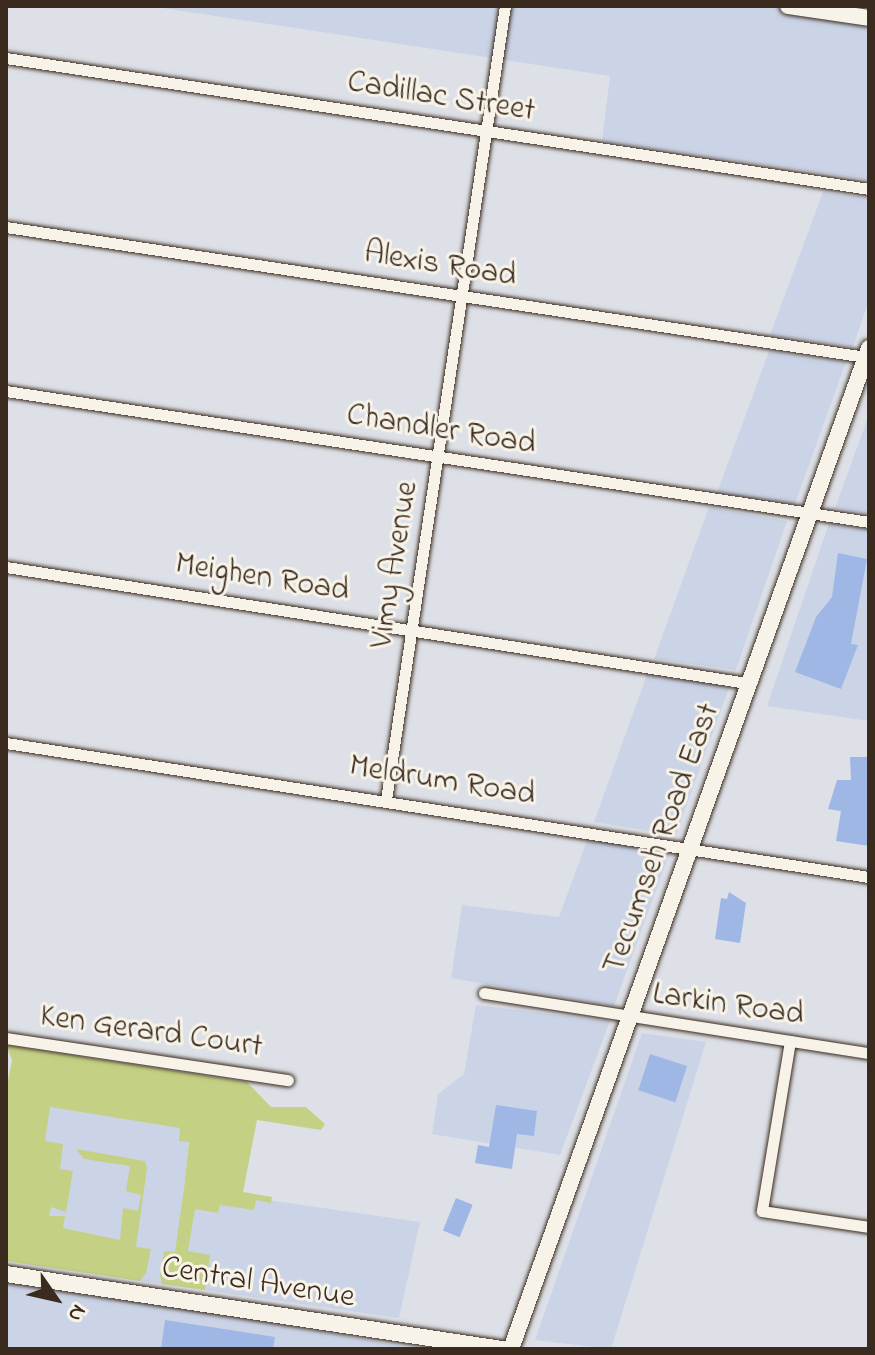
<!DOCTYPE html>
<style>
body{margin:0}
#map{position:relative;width:875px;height:1355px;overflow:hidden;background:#dde1e7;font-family:"Indie Flower",sans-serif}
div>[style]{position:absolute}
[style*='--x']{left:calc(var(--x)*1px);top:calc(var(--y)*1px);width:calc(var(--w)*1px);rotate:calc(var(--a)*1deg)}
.built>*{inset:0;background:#cad4e6}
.green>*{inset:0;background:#c4d184}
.building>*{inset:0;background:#9fb7e4;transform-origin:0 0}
.roads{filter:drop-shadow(0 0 2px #3b2a1e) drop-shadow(0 0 2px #3b2a1e)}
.street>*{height:11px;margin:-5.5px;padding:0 5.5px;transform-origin:5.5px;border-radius:5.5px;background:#f7f3e8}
.secondary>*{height:16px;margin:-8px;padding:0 8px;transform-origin:8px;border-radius:8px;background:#f7f3e8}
span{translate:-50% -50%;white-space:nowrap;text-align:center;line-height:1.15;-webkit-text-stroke:6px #f7f3e8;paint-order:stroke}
.street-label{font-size:32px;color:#3b2a1e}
.frame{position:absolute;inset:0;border:8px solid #3b2a1e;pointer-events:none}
.north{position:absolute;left:16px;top:1259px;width:80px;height:80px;-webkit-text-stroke:6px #f7f3e8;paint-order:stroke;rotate:124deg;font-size:22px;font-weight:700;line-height:32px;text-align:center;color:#3b2a1e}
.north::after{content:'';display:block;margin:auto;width:28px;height:36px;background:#3b2a1e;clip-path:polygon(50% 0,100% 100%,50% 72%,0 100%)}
</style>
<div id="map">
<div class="built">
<i style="clip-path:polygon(150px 6px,869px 6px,869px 180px,602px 141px,610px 76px)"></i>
<i style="clip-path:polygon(823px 192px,869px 198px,869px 300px,853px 347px,770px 335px)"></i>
<i style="clip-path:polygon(769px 351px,846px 362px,795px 504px,717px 493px)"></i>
<i style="clip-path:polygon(869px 413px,869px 514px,835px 508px,866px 423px)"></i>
<i style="clip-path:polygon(709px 507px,787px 521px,736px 670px,654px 659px)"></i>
<i style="clip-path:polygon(829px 523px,869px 530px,869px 721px,767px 706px)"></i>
<i style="clip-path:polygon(649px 669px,730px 685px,676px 835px,594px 822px)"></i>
<i style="clip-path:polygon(588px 838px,670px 852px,614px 1006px,451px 978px,462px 905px,559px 917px)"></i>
<i style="clip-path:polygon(476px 1005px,610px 1021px,560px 1155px,432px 1134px,438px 1094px,464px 1074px)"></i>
<i style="clip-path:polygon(642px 1033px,706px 1042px,611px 1349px,535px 1340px)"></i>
<i style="clip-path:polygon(48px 1099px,191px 1120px,184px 1188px,420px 1222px,399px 1318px,22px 1264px)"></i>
<i style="clip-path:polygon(6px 1282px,266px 1321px,415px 1349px,6px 1349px)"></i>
</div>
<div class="green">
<i style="clip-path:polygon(6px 1045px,247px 1082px,271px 1107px,306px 1107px,325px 1124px,321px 1130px,257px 1120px,243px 1192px,272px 1197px,271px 1203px,256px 1200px,254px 1210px,220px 1205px,218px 1213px,195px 1209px,188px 1251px,210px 1255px,205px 1290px,162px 1284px,160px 1275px,164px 1251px,175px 1252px,184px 1188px,189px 1142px,179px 1141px,180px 1128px,50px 1107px,45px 1141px,63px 1144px,60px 1169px,73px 1171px,66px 1212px,51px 1207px,49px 1216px,65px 1216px,63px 1228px,120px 1240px,123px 1208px,138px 1211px,141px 1195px,126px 1191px,130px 1166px,84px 1159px,76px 1149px,145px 1161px,147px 1168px,136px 1247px,151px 1249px,146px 1273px,140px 1281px,6px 1261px,6px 1091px,12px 1060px)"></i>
</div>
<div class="building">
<i style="clip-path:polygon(838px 553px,867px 559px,851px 644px,858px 645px,841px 689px,795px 672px,816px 617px,832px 597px)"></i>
<i style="clip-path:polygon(850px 757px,869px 757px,869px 846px,836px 841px,841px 811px,828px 809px,837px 780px,851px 780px)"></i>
<i style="clip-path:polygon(729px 892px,746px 903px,740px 943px,715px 939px,721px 898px,727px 899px)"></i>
<i style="left:650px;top:1054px;width:39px;height:38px;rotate:18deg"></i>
<i style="clip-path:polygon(496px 1105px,537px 1111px,534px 1136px,517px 1134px,512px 1169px,475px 1163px,478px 1145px,489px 1147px)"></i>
<i style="left:456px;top:1198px;width:18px;height:35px;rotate:22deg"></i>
<i style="clip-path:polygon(165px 1320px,275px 1337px,273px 1349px,161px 1349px)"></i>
</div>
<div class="roads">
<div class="street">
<i style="--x:6;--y:58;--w:873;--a:8.63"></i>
<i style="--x:6;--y:227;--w:870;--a:8.6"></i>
<i style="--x:6;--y:391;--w:873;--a:8.63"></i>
<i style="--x:6;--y:567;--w:750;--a:8.9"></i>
<i style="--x:6;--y:743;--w:873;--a:8.83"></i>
<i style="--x:386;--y:800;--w:803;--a:-81.48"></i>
<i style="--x:484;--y:993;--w:390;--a:8.9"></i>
<i style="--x:6;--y:1038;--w:285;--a:8.5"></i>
<i style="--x:790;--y:1041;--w:172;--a:99.4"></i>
<i style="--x:762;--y:1211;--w:108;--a:8.5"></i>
</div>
<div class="secondary">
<i style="--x:788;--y:6;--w:82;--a:8.4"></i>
<i style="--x:6;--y:1274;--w:502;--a:8.6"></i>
<i style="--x:511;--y:1349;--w:1063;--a:-70.32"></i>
</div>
</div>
<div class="street-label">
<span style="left:441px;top:98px;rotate:9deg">Cadillac Street</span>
<span style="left:440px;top:266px;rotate:9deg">Alexis Road</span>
<span style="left:441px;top:431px;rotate:9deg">Chandler Road</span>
<span style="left:396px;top:565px;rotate:-81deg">Vimy Avenue</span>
<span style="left:262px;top:579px;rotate:9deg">Meighen Road</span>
<span style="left:442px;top:782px;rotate:9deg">Meldrum Road</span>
<span style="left:663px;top:839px;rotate:-70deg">Tecumseh Road East</span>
<span style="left:728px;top:1006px;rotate:8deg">Larkin Road</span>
<span style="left:151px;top:1033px;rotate:8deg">Ken Gerard Court</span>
<span style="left:258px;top:1284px;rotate:9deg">Central Avenue</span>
</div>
<div class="frame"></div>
<div class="north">N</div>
</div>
